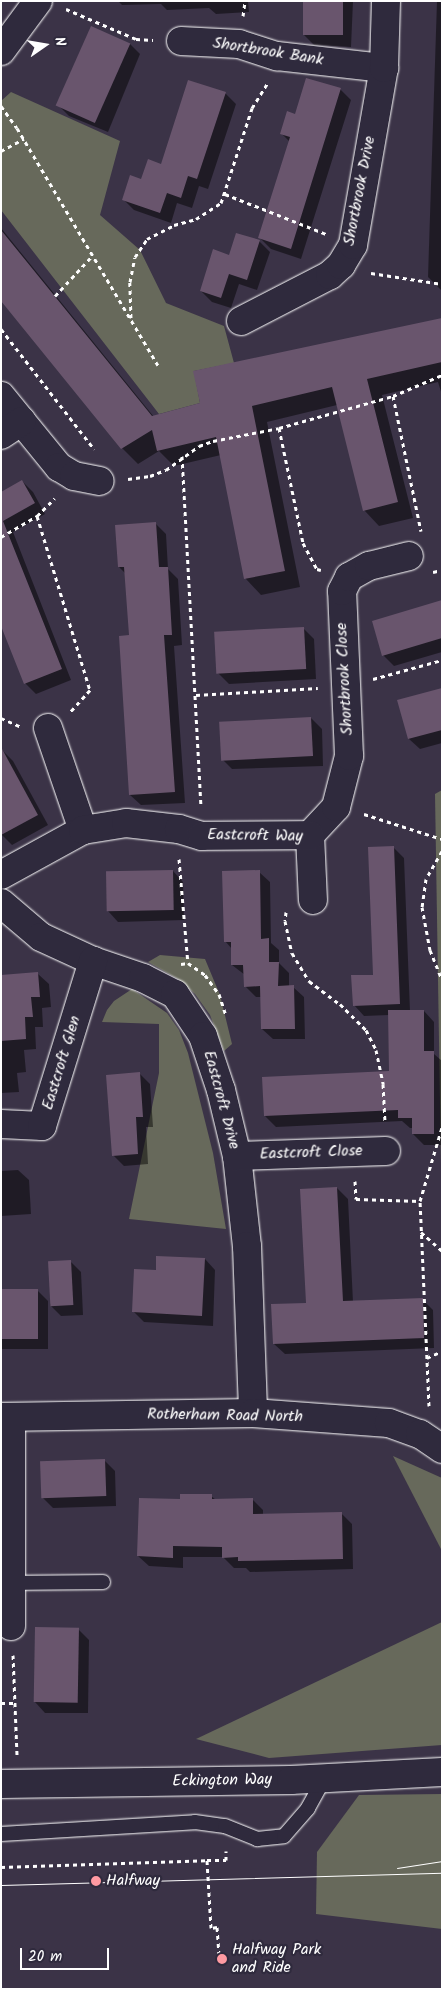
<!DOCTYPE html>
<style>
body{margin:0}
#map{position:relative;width:443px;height:1990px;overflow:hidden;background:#3b3347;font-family:Kalam,sans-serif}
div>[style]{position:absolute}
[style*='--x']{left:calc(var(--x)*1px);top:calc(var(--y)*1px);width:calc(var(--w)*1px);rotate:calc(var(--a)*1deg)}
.green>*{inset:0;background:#67695b}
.shadow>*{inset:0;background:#0007}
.building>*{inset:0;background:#69556d;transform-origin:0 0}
.path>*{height:3px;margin-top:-1.5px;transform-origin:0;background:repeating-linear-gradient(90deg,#fff 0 4px,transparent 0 8px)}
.roads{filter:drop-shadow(0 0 1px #fff) drop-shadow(0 0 1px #fff)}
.lane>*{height:14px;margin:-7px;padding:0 7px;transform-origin:7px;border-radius:7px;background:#2f2a3d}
.street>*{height:28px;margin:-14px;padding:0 14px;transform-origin:14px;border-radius:14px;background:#2f2a3d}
.secondary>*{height:28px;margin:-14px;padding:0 14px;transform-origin:14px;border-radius:14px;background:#2f2a3d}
.tram>*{height:1px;margin:-0.5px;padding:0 0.5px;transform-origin:0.5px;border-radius:0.5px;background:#fff}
.dots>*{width:14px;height:14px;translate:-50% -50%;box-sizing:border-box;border:2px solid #2f2a3d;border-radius:50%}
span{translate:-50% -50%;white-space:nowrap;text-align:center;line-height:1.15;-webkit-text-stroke:4.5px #2f2a3d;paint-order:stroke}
.street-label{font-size:16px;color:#fff}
.poi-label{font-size:16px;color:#fff}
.left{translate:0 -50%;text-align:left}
.frame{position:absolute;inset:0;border:2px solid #fff;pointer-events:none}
.north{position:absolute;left:20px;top:20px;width:50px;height:50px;-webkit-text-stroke:4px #2f2a3d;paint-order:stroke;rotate:77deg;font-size:14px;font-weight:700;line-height:20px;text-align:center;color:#fff}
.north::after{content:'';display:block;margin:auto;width:18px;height:22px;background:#fff;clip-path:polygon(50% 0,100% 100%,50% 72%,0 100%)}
.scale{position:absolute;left:20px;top:1948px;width:89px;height:22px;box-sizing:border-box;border:2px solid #fff;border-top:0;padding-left:6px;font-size:15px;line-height:18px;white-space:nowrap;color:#fff;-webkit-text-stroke:4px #2f2a3d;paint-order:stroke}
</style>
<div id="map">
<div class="green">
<i style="clip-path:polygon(11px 92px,120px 141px,100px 215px,140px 250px,166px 303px,224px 326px,234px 363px,194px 371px,200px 403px,159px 414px,1px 210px,1px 101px)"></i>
<i style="clip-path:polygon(442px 790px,442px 1226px,435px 794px)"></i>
<i style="clip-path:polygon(160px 955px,205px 959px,220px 995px,232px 1044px,224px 1051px,210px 1015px,195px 994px,178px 979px,148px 962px)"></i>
<i style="clip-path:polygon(132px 989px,167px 1013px,179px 1030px,188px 1053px,213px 1153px,226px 1229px,129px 1219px,159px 1073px,159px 1024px,102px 1022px,107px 1010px,114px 1001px)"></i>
<i style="clip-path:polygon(393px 1456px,442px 1478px,442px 1551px)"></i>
<i style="clip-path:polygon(442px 1622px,442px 1745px,269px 1758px,196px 1739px)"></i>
<i style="clip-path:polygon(442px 1794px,442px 1929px,316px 1914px,317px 1852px,359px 1795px)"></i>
</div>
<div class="shadow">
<i style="clip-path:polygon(118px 1px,248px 1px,249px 12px,216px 14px,209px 8px,167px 10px,161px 4px,122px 5px)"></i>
<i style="clip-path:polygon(305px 1px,353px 1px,351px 47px,314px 45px,303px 34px)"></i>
<i style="clip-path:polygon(437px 1px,442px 1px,442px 291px,428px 277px)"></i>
<i style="clip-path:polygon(130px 44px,140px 54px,108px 132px,69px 116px,59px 106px)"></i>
<i style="clip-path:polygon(189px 81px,226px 94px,236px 104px,208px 189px,199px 186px,192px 208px,177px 203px,171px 223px,134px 210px,123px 199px,142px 180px,162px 165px)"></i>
<i style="clip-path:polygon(340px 89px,351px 100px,301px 259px,271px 249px,260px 238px,290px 142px,281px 133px,296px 116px)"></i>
<i style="clip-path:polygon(1px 228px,154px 417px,201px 404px,442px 319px,442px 395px,438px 382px,382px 395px,413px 518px,379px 526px,364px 510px,337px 405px,267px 422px,300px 587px,261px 595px,246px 579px,221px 455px,174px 466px,159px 451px,138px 464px,122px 448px,1px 299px)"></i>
<i style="clip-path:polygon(259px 241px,270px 252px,257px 290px,239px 284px,231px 308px,212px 302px,201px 291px,230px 256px)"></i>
<i style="clip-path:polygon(22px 481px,33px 492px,45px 514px,13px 532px,71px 680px,36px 694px,25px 683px,1px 622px,1px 493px)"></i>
<i style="clip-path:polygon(156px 524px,166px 534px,168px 569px,178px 579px,182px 645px,174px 646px,185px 803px,141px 805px,130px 795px,130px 636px,126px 574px,119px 567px)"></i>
<i style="clip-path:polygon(442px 601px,442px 652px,394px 666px,383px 655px)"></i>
<i style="clip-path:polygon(303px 628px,314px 639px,316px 679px,229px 684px,218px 673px)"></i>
<i style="clip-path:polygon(442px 689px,442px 743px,420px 749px,409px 739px,399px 701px)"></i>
<i style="clip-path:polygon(311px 718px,322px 729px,323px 766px,232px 769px,222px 759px)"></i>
<i style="clip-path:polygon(2px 750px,13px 761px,48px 825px,12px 845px,1px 834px)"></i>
<i style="clip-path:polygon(394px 848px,404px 858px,410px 1011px,424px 1011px,434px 1022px,434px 1054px,442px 1061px,442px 1145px,424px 1145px,413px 1134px,413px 1128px,410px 1128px,402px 1121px,276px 1127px,265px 1116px,390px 1072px,389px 1015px,364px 1016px,354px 1005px,374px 976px)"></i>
<i style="clip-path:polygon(173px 871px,183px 882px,184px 920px,118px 922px,108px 911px)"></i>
<i style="clip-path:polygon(259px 872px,270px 882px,271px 943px,279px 950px,279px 963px,289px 973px,289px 987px,293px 987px,304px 997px,305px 1039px,273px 1039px,262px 1029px,261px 997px,256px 997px,245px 986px,245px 975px,232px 965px,232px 949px,225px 941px)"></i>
<i style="clip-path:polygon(38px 974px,49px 984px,51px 1007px,42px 1008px,43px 1027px,35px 1027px,36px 1049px,24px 1050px,26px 1072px,17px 1073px,19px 1092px,1px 1093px,1px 976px)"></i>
<i style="clip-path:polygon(140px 1074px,150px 1084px,153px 1127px,146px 1127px,148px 1164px,124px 1166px,113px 1155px)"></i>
<i style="clip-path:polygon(18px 1170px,29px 1180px,31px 1214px,1px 1216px,1px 1171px)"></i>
<i style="clip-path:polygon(337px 1188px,348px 1199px,353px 1302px,422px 1299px,433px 1310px,434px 1348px,285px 1354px,274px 1344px,307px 1304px)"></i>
<i style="clip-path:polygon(205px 1259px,215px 1270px,213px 1326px,144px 1322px,133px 1311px,157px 1271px)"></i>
<i style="clip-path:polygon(70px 1261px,81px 1272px,83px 1315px,61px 1316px,50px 1305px)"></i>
<i style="clip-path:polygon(1px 1290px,37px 1290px,48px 1301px,48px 1349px,1px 1349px)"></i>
<i style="clip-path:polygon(104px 1460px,115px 1471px,116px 1506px,53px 1508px,42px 1497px)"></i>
<i style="clip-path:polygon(211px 1496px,216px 1500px,252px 1499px,263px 1510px,263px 1515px,341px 1513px,352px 1524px,353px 1569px,250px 1572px,246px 1568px,234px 1568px,223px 1557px,183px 1557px,183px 1568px,149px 1566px,138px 1556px,181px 1500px)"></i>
<i style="clip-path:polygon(78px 1629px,89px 1640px,88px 1713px,45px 1713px,35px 1702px)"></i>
</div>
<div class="building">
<i style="left:303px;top:1px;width:40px;height:34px"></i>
<i style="left:91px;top:26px;width:43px;height:87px;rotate:24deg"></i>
<i style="clip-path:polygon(306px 78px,341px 88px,291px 249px,258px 238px,290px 137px,280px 134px,287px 111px,295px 114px)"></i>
<i style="clip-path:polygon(188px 80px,226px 92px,197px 179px,188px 176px,181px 198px,167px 193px,160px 213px,122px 200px,130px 175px,141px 179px,148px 159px,161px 164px)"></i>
<i style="clip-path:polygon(1px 230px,152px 416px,200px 403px,193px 371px,442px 318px,442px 362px,367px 379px,398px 502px,363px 511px,332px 387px,252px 406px,285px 571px,244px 579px,216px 437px,157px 451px,152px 430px,121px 449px,1px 301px)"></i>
<i style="clip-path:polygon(236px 233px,260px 240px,247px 280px,229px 274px,221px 298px,200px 291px,213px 249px,229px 255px)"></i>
<i style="clip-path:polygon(22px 480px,35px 503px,3px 521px,62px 669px,24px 684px,1px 626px,1px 492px)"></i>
<i style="clip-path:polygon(156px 522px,159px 567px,168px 567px,172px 635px,164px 635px,175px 792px,129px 795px,119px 636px,129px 635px,124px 567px,118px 567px,115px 525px)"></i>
<i style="clip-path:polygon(442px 600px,442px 638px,382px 656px,372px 621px)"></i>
<i style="left:304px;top:627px;width:42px;height:90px;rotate:87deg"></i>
<i style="clip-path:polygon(442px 688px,442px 730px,408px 739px,397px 700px)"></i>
<i style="left:311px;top:717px;width:39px;height:92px;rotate:87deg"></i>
<i style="clip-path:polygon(1px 747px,38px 815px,1px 835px)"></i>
<i style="clip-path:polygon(394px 846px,400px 1004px,353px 1006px,351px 975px,373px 975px,368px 847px)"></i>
<i style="left:173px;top:870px;width:40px;height:67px;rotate:89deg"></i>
<i style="clip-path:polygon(260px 870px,261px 939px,269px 938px,269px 962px,279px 962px,278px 986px,294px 985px,295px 1029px,261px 1029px,260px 986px,244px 987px,243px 965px,231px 965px,231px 942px,224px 942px,222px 871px)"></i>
<i style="clip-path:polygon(38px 972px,40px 997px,31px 997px,33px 1017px,25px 1017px,26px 1039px,1px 1041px,1px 975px)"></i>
<i style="clip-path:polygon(388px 1010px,424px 1010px,424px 1051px,434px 1051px,434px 1134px,412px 1134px,412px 1118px,398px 1118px,398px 1110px,264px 1116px,262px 1077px,389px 1071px)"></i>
<i style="clip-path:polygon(140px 1072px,143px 1117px,136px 1117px,138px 1154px,112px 1156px,106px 1075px)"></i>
<i style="clip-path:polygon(337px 1187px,343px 1301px,423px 1298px,424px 1338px,273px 1344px,271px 1304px,306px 1303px,300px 1189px)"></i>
<i style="clip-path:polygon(156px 1256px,205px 1258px,202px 1316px,132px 1312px,134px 1269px,156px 1270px)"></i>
<i style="left:71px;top:1260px;width:45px;height:23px;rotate:87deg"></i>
<i style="left:1px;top:1289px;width:37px;height:50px"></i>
<i style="left:105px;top:1459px;width:37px;height:65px;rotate:88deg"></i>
<i style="clip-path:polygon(180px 1494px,212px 1494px,212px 1499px,253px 1498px,253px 1514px,342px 1512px,343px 1559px,238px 1561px,238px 1557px,222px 1558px,222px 1547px,173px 1546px,173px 1558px,137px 1556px,139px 1498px,180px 1499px)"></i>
<i style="left:35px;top:1627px;width:44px;height:75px;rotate:1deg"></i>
</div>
<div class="path">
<i style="--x:66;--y:9;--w:76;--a:23.2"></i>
<i style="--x:136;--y:39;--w:17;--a:3"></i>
<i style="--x:243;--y:16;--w:15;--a:-82"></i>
<i style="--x:1;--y:106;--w:27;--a:54"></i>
<i style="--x:17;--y:128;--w:276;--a:59.3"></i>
<i style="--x:1;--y:151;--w:26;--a:-28"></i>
<i style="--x:225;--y:194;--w:109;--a:21.6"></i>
<i style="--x:371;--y:273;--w:72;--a:8.8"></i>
<i style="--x:55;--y:296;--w:56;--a:-47.2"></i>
<i style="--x:131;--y:318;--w:36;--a:-92"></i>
<i style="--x:130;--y:282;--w:25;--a:-79"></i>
<i style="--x:135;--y:257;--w:22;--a:-56"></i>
<i style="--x:147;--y:239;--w:30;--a:-27"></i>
<i style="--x:174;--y:225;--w:23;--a:-15"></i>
<i style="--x:196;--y:219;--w:30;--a:-33"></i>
<i style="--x:221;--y:203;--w:100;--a:-71.9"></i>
<i style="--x:252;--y:108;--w:31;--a:-58"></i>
<i style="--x:1;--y:329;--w:152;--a:52.2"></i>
<i style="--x:393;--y:396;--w:138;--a:78.3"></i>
<i style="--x:279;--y:428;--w:117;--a:78.2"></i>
<i style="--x:303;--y:543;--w:30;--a:62"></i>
<i style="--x:317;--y:569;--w:4;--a:14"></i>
<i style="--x:182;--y:456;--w:350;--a:86.9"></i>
<i style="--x:128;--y:479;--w:22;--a:-8"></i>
<i style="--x:150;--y:476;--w:17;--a:-21"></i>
<i style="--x:166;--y:470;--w:41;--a:-36"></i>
<i style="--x:199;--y:446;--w:15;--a:-20"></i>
<i style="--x:213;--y:441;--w:67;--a:-11.1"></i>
<i style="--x:279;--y:428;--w:118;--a:-15.7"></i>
<i style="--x:393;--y:396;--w:53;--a:-23.2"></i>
<i style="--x:37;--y:516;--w:182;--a:73.1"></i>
<i style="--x:90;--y:690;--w:30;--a:132"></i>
<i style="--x:1;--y:537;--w:42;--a:-30.3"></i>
<i style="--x:37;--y:516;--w:25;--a:-45"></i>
<i style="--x:433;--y:572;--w:9;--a:-13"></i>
<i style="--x:373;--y:679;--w:72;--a:-15.4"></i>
<i style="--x:196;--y:695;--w:122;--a:-3.3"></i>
<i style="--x:1;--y:718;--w:22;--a:24"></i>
<i style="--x:364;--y:814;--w:82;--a:17.8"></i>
<i style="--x:442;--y:851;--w:32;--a:120"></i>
<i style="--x:426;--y:879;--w:28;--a:98"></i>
<i style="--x:422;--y:907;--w:44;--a:79.5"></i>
<i style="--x:430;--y:950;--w:32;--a:68"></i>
<i style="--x:179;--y:859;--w:104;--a:85.1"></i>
<i style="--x:286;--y:912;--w:9;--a:96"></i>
<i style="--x:285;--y:921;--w:33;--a:78"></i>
<i style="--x:292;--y:953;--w:33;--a:59"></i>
<i style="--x:309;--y:981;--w:39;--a:37"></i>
<i style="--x:340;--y:1004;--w:37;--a:45"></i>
<i style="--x:366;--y:1030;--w:22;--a:63"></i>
<i style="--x:376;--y:1050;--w:35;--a:78"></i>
<i style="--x:383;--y:1084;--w:39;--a:87"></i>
<i style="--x:181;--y:964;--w:7;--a:-8"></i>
<i style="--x:188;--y:963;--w:21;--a:35"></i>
<i style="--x:205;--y:975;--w:24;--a:54"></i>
<i style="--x:219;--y:994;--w:22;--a:72"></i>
<i style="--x:355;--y:1181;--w:18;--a:87"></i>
<i style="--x:356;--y:1199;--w:64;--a:1.8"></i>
<i style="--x:421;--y:1232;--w:28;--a:42"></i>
<i style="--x:427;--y:1358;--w:17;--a:-25"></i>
<i style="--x:429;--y:1406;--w:205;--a:-92.5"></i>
<i style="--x:420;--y:1201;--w:77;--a:-73.4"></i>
<i style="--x:13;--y:1655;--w:101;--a:87.7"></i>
<i style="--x:1;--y:1703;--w:15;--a:0"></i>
<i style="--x:1;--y:1867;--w:206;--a:-1.9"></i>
<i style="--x:219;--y:1955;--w:28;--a:-94"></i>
<i style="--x:217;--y:1927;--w:6;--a:171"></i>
<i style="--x:211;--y:1928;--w:68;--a:-93.4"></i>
<i style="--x:207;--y:1860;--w:19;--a:0"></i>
<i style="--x:226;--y:1860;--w:9;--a:-90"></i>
</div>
<div class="roads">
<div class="lane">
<i style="--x:10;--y:1583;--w:93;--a:-0.6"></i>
<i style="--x:1;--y:1834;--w:194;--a:-3.5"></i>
<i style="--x:195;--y:1822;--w:30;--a:8"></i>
<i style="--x:225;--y:1826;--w:35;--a:22"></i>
<i style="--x:257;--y:1839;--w:27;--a:-6"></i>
<i style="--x:284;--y:1836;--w:37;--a:-49"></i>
<i style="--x:308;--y:1808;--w:33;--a:-61"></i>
</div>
<div class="street">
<i style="--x:181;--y:41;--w:58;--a:3"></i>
<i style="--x:239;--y:44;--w:40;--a:18"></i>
<i style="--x:277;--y:56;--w:108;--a:6.4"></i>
<i style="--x:1;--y:51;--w:62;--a:-53.5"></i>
<i style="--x:241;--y:321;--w:100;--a:-27.3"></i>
<i style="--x:330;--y:275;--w:15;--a:-42"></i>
<i style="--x:341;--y:265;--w:23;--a:-59"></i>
<i style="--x:353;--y:245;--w:180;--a:-80.1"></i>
<i style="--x:384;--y:68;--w:67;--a:-88.3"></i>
<i style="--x:1;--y:396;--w:92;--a:50.8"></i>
<i style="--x:59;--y:467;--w:17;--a:31"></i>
<i style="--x:74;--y:476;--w:26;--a:11"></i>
<i style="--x:1;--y:435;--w:25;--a:-34"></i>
<i style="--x:48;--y:728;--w:108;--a:71.1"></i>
<i style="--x:310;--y:835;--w:38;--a:-47"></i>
<i style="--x:336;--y:807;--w:53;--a:-75.7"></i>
<i style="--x:349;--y:756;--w:165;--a:-92.4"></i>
<i style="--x:342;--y:591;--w:16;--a:-63"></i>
<i style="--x:349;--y:577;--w:23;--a:-29"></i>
<i style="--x:369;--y:566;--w:41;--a:-14"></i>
<i style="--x:310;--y:835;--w:65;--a:87.4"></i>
<i style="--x:1;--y:875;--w:94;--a:-28.8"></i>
<i style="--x:83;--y:830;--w:44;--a:-9.2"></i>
<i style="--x:126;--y:823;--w:53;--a:6.5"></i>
<i style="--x:179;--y:829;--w:24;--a:17"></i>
<i style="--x:202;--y:836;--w:108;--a:-0.5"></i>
<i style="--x:1;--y:903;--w:52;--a:40.4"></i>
<i style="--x:41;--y:937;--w:57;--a:24.8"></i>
<i style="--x:93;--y:961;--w:53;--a:18.8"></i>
<i style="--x:143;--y:978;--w:36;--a:27"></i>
<i style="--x:175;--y:994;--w:50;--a:56.3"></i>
<i style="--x:203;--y:1036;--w:57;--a:71.6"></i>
<i style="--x:221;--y:1090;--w:68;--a:76.4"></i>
<i style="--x:237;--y:1156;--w:91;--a:83.7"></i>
<i style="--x:247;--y:1246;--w:167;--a:87.9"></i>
<i style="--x:1;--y:1124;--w:41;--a:2.8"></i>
<i style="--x:42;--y:1126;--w:173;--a:-72.8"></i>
<i style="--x:237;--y:1156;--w:149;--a:-1.9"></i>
<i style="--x:1;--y:1417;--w:252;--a:-0.9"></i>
<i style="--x:253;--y:1413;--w:136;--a:4.2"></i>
<i style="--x:389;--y:1423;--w:33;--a:20"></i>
<i style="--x:420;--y:1434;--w:27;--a:34"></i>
<i style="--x:11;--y:1626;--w:209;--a:-90"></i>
</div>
<div class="secondary">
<i style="--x:1;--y:1784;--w:290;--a:-0.8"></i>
<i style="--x:291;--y:1780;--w:151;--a:-3"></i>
</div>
</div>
<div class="tram">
<i style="--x:397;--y:1868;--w:46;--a:-8.8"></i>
<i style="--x:1;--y:1885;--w:441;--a:-1.6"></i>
</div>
<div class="dots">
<i style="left:96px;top:1881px;background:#ff9aa2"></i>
<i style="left:222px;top:1959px;background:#ff9aa2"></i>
</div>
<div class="street-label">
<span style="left:268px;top:52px;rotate:9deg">Shortbrook Bank</span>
<span style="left:360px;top:191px;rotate:-79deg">Shortbrook Drive</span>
<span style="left:345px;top:679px;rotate:-93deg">Shortbrook Close</span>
<span style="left:255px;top:836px;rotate:1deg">Eastcroft Way</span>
<span style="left:62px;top:1063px;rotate:-73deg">Eastcroft Glen</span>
<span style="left:221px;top:1100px;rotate:75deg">Eastcroft Drive</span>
<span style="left:311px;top:1153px;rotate:-2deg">Eastcroft Close</span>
<span style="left:225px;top:1416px;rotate:1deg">Rotherham Road North</span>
<span style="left:222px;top:1781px;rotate:-1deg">Eckington Way</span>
</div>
<div class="poi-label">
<span class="left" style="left:106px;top:1881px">Halfway</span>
<span class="left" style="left:232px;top:1959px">Halfway Park<br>and Ride</span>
</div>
<div class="frame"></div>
<div class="north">N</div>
<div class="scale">20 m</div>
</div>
